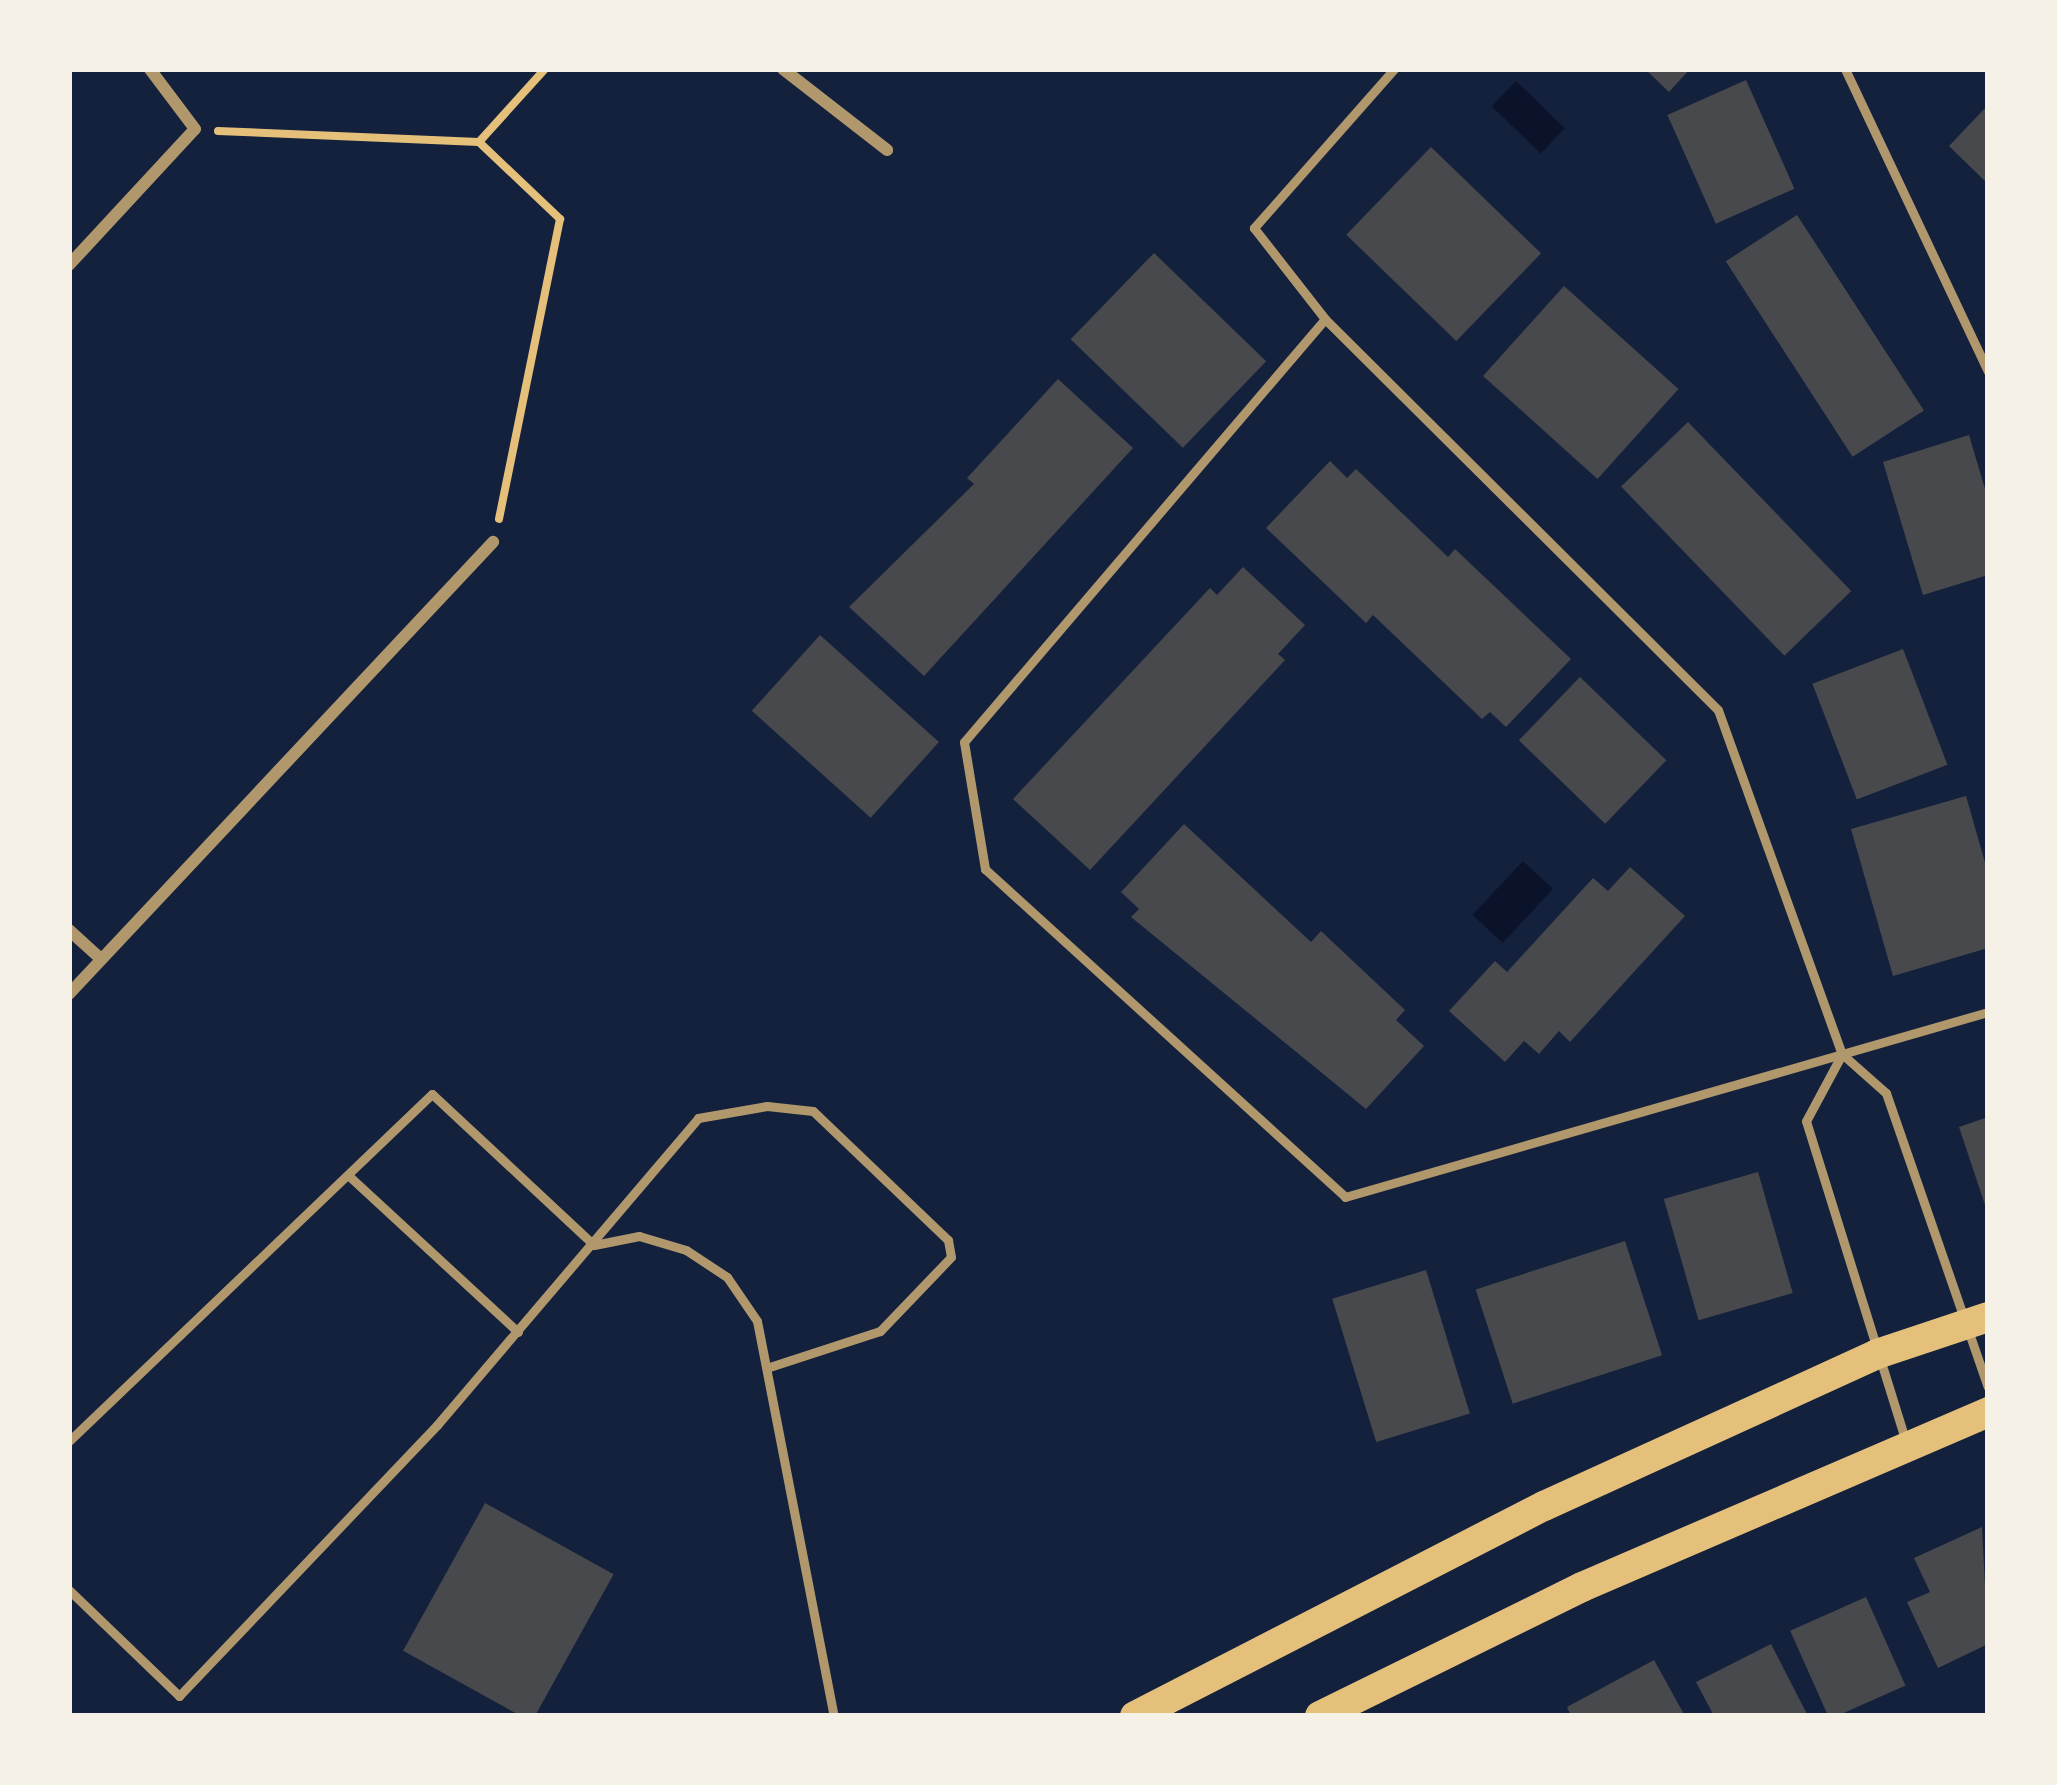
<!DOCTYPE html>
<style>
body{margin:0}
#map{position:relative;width:2057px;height:1785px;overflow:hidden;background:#14213d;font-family:"Work Sans",sans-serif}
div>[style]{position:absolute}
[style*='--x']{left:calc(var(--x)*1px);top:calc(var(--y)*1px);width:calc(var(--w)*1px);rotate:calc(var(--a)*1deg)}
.water>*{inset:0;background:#0b132b;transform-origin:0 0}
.building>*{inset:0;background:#48494c;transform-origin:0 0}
.path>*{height:8px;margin:-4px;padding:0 4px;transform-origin:4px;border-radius:4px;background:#e5c07b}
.service>*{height:9px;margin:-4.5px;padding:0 4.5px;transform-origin:4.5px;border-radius:4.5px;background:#b1986c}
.minor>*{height:12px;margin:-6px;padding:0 6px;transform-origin:6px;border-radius:6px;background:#b1986c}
.primary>*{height:30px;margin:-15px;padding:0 15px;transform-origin:15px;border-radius:15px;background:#e5c07b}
span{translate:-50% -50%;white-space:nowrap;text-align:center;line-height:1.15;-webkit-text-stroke:10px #f6f1e7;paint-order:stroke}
.frame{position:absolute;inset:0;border:72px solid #f6f1e7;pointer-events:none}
</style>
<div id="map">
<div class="water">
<i style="left:1516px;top:81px;width:68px;height:35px;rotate:44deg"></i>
<i style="left:1523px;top:861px;width:41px;height:74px;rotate:43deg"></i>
</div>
<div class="building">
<i style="clip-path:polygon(1645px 69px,1690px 69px,1669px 92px)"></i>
<i style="left:1746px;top:80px;width:119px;height:86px;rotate:66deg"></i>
<i style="clip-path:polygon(1988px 105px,1988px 184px,1949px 146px)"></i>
<i style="left:1431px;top:147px;width:153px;height:122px;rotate:44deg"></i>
<i style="left:1797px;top:215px;width:233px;height:85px;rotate:57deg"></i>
<i style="left:1154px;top:253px;width:156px;height:120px;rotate:44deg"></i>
<i style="left:1564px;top:286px;width:154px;height:121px;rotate:42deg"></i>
<i style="clip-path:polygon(1058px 379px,1133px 448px,924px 676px,849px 607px,974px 484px,967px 478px)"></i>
<i style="left:1688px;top:422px;width:235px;height:93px;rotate:46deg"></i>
<i style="clip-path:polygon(1969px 435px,1988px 499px,1988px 575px,1923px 595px,1883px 462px)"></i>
<i style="clip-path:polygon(1330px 461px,1347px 478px,1356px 469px,1448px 557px,1455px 549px,1571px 659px,1506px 727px,1490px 712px,1482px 719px,1373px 615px,1366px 623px,1266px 528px)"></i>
<i style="clip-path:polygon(1243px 567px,1305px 625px,1278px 654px,1285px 660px,1090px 870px,1013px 799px,1210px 588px,1217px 595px)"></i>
<i style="left:820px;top:635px;width:160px;height:102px;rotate:42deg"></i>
<i style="left:1903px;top:649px;width:124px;height:97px;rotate:69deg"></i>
<i style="left:1580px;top:677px;width:120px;height:88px;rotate:44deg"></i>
<i style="clip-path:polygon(1966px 796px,1988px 873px,1988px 948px,1893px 976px,1851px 829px)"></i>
<i style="clip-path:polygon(1184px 824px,1311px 942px,1321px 931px,1405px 1010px,1396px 1020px,1424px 1046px,1366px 1109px,1131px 917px,1139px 909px,1121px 892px)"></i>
<i style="clip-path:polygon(1630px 867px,1685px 916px,1570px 1042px,1559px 1031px,1539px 1054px,1524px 1041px,1505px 1062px,1449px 1011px,1495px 961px,1507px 972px,1593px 878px,1608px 891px)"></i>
<i style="clip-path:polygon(1988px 1117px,1988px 1211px,1987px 1211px,1959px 1127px)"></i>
<i style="left:1758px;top:1172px;width:126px;height:98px;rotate:74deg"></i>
<i style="left:1625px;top:1241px;width:120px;height:157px;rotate:72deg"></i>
<i style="left:1426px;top:1270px;width:150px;height:98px;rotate:73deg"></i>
<i style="left:485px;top:1503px;width:147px;height:169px;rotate:29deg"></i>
<i style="clip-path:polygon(1982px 1527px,1988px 1644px,1938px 1668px,1907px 1602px,1930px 1592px,1914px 1558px)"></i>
<i style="left:1866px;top:1597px;width:97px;height:83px;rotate:66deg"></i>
<i style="clip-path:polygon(1771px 1644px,1808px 1716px,1714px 1716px,1696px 1682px)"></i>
<i style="clip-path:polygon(1654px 1660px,1685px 1716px,1571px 1716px,1567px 1707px)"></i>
</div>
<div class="path">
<i style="--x:218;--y:131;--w:261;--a:2.4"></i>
<i style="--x:479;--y:142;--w:112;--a:43.5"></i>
<i style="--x:560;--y:219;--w:306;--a:101.5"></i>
<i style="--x:479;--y:142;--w:98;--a:-47.9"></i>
</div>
<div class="service">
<i style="--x:1394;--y:69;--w:212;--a:131.4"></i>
<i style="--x:1254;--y:228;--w:115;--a:52"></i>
<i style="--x:1325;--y:319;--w:554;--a:44.85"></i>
<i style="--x:1718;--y:710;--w:366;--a:70.2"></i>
<i style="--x:1842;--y:1054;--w:59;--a:41.6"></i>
<i style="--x:1886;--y:1093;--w:311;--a:70.9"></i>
<i style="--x:1845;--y:69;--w:335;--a:64.7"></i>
<i style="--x:1325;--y:319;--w:556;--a:130.48"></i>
<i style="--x:964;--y:742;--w:129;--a:80.6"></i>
<i style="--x:985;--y:869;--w:487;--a:42.3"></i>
<i style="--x:1345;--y:1197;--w:669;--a:-16.05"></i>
<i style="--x:1842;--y:1054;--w:76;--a:118.2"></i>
<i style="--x:1806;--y:1121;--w:332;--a:72.7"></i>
<i style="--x:349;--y:1176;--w:230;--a:42.7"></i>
<i style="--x:69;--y:1441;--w:502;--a:-43.71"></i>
<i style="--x:432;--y:1094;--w:221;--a:43"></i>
<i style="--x:594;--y:1245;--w:46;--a:-11.3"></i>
<i style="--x:639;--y:1236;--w:49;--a:16.6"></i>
<i style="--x:686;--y:1250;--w:49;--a:33.4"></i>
<i style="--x:727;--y:1277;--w:53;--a:55.7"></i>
<i style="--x:757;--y:1321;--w:402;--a:79"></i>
<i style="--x:69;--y:1590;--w:153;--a:43.9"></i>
<i style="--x:179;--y:1696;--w:374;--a:-46.4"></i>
<i style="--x:437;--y:1425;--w:403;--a:-49.6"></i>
<i style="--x:698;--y:1118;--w:70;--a:-9.9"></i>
<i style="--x:767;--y:1106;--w:46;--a:6.2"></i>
<i style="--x:813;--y:1111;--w:187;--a:43.7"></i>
<i style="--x:948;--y:1240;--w:17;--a:80"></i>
<i style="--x:951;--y:1257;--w:103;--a:133.8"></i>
<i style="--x:880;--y:1331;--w:117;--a:162"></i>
</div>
<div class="minor">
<i style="--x:783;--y:69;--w:132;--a:37.9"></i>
<i style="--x:69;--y:265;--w:185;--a:-47.2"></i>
<i style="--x:195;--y:129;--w:75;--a:-126.9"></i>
<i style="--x:69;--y:930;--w:43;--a:42.2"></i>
<i style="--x:69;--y:994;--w:620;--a:-46.83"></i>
</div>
<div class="primary">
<i style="--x:1135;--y:1716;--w:460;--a:-27.2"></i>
<i style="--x:1544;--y:1506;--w:366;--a:-24.5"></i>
<i style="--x:1877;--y:1354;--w:117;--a:-18.4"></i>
<i style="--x:1320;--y:1716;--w:292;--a:-26.2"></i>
<i style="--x:1582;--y:1587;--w:442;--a:-23.3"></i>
</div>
<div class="frame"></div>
</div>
